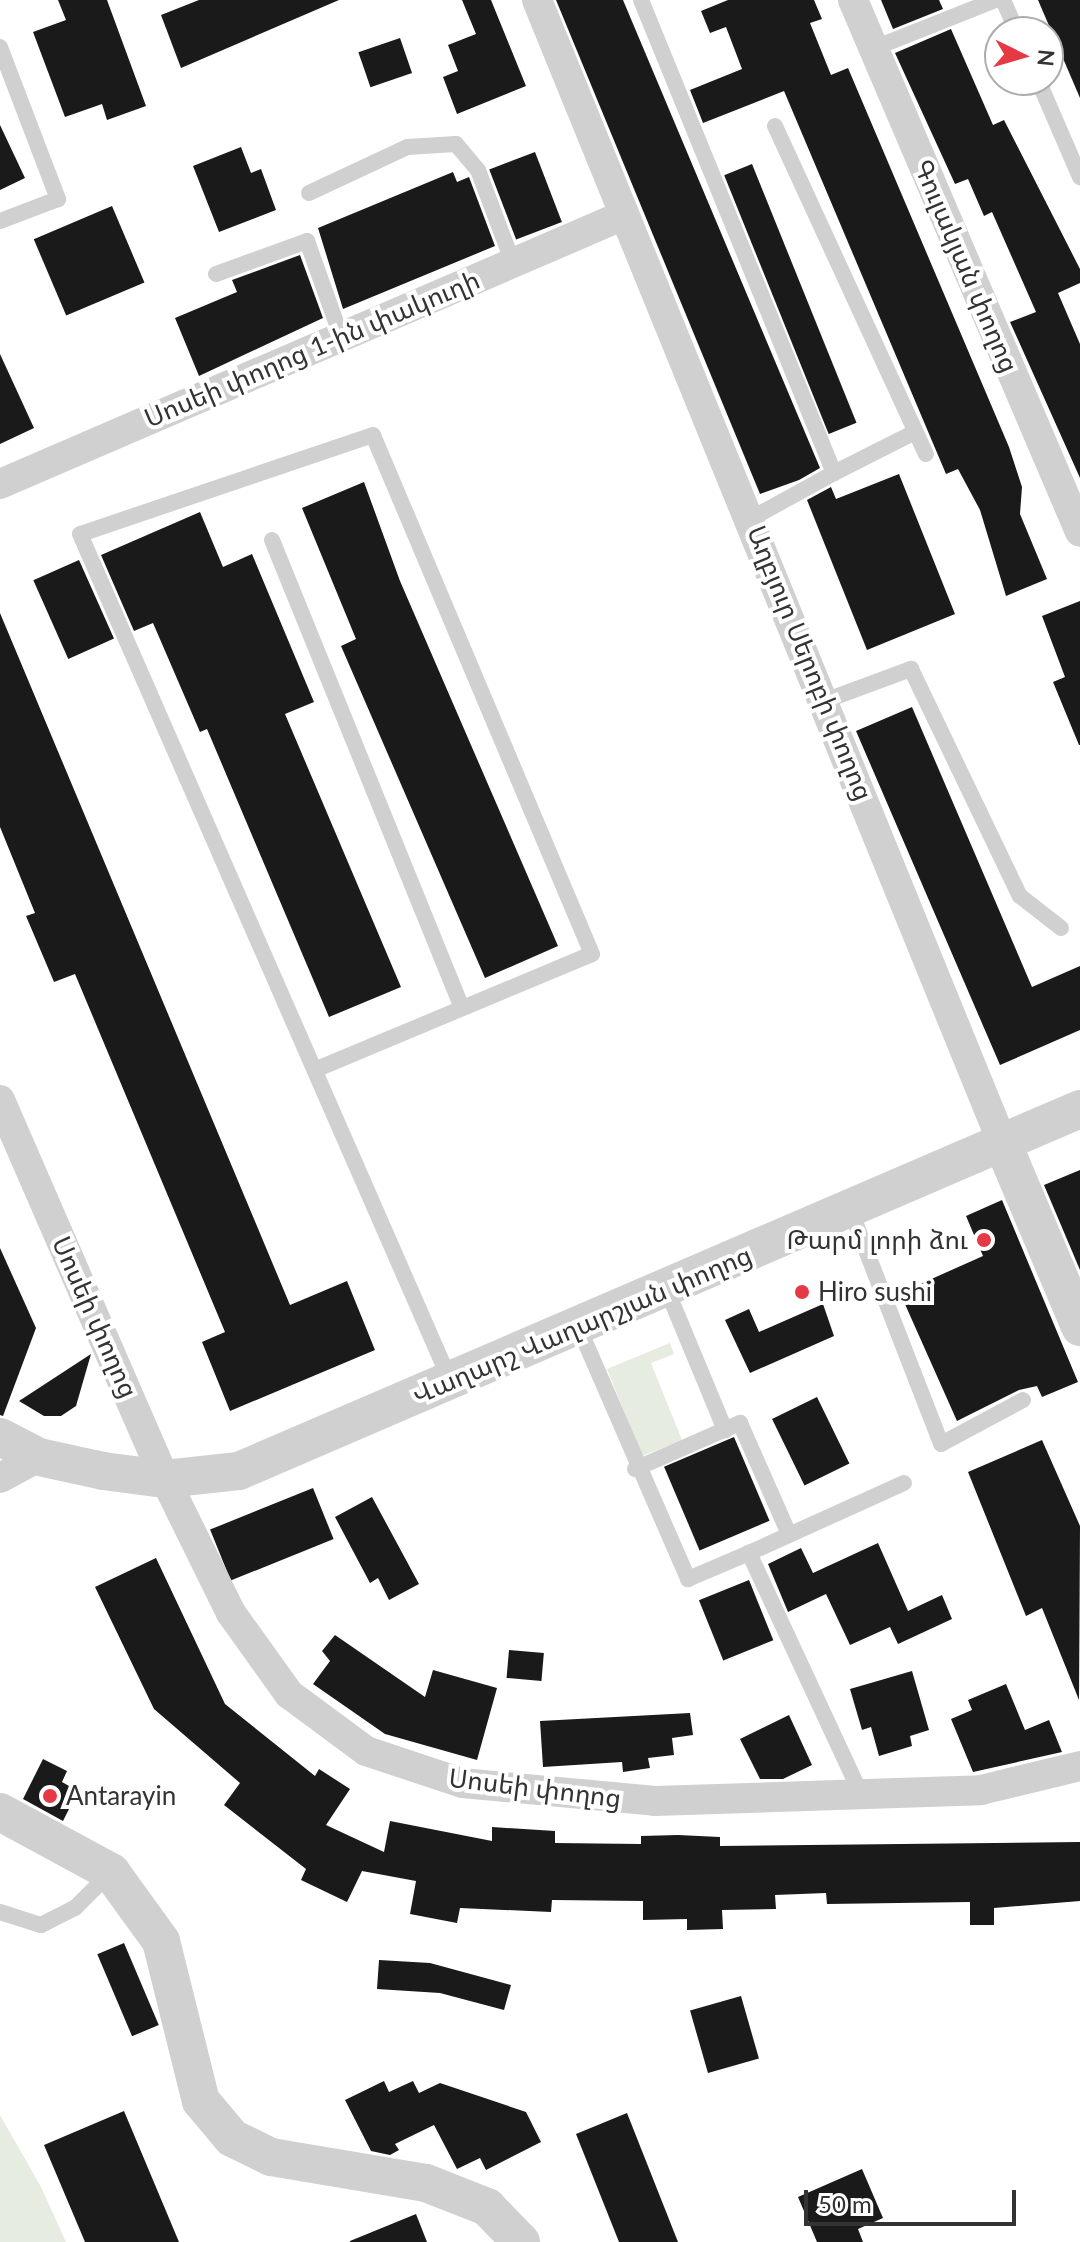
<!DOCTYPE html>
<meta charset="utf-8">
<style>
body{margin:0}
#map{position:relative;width:1080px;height:2242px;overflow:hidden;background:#fff;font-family:Lato,"Noto Sans Armenian",sans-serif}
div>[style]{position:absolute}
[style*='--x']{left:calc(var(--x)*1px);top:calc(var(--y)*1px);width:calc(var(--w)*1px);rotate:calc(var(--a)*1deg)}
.green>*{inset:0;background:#e6ecdf}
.building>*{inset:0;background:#1a1a1a;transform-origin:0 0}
.service>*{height:16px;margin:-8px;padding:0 8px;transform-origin:8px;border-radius:8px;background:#d0d0d0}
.minor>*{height:30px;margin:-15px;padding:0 15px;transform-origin:15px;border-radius:15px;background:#d0d0d0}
.tertiary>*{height:38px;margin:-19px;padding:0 19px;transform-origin:19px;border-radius:19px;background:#d0d0d0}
.dots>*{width:22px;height:22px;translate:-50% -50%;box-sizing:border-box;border:4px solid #fff;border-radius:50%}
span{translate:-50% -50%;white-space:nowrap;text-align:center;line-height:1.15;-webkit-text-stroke:8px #fff;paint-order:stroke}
.street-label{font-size:26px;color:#333}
.poi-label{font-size:26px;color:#333}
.right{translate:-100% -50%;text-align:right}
.left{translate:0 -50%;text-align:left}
.north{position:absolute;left:984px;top:16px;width:80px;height:80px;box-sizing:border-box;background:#fff;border:2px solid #adadad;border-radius:50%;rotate:95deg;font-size:22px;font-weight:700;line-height:32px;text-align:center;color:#333}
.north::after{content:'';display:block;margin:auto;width:28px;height:36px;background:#e63946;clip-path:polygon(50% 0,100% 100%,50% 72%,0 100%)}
.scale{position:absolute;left:804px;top:2190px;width:212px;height:36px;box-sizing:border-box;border:4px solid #333;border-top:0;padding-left:10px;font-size:24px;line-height:28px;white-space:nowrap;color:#333;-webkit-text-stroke:6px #fff;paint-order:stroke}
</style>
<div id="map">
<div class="green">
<i style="clip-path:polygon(670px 1343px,674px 1354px,651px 1363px,682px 1440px,642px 1456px,607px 1369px)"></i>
<i style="clip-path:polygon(0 2115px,41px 2187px,66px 2242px,0 2242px)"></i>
</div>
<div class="building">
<i style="clip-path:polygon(58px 0,107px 0,146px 106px,107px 120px,102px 104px,65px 117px,33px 32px,66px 20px)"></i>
<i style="clip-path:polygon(199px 0,339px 0,181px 68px,161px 15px)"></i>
<i style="clip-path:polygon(462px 0,491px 0,526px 86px,457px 114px,443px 77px,458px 71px,448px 45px,476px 34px)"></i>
<i style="clip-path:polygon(556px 0,623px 0,820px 468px,799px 480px,760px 494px)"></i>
<i style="clip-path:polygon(728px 0,814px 0,822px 19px,810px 23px,831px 75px,848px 68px,1009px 447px,1022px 487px,1020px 514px,1047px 579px,1006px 596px,980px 510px,958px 469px,946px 474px,784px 91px,703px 123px,690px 90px,742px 69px,726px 27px,710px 33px,701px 11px)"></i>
<i style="clip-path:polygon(881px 0,939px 0,943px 9px,893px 29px)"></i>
<i style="clip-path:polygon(1038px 0,1080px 0,1080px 98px)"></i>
<i style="clip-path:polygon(951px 29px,993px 125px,1004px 120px,1080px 269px,1080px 283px,1058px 293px,1080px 344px,1080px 478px,1010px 322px,1036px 312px,992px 212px,984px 216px,968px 179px,955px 184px,895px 53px)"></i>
<i style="left:400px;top:38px;width:37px;height:44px;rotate:71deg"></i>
<i style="clip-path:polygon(0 125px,25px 178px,0 190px)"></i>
<i style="clip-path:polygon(241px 147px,251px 173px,261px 169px,276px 210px,219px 232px,193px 166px)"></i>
<i style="left:535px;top:152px;width:75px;height:49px;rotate:69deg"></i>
<i style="left:752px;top:164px;width:279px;height:30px;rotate:68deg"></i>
<i style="clip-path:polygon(453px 172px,457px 182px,469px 177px,495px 246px,343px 309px,318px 228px)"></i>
<i style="left:112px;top:206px;width:83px;height:85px;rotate:67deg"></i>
<i style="clip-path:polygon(300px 255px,323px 318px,199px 376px,175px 318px,237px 292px,232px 280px)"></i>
<i style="clip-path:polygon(0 354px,34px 428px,0 444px)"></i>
<i style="clip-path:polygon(899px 474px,955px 614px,867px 650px,807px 500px,831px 487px,836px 499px)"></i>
<i style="clip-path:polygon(364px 482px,400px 581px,558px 946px,485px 978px,341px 646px,356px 639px,302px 508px)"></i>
<i style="clip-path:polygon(200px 512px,223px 567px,252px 554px,314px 702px,285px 714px,401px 987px,329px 1017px,207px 729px,200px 732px,153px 623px,134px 631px,101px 555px)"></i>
<i style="left:79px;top:560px;width:86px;height:50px;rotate:66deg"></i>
<i style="clip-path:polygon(1080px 601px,1080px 745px,1079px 745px,1053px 682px,1065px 677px,1042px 616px)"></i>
<i style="clip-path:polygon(0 613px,290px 1305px,347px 1281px,375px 1350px,230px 1411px,202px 1342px,225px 1332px,75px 974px,54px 982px,26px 916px,35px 913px,0 827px)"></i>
<i style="clip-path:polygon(912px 707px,1032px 987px,1080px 966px,1080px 1030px,1000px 1065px,856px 731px)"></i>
<i style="clip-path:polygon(1080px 1170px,1080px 1270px,1044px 1185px)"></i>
<i style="clip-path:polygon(1002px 1200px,1078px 1382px,1042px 1397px,1037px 1386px,1019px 1390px,957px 1421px,900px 1293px,983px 1256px,966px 1216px)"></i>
<i style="clip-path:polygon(0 1248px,36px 1328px,3px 1416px,0 1415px)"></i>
<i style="clip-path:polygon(823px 1304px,834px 1336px,750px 1373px,725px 1320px,749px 1309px,759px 1332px)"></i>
<i style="clip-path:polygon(91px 1354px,76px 1406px,61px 1416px,44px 1416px,19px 1401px)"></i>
<i style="left:817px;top:1397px;width:74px;height:50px;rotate:64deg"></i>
<i style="left:734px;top:1437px;width:91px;height:76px;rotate:67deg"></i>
<i style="clip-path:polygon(1042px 1440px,1080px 1526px,1079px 1700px,1042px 1608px,1026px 1616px,968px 1472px)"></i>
<i style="left:313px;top:1488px;width:55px;height:111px;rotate:68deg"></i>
<i style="clip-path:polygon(372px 1497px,419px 1584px,389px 1600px,378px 1578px,370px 1583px,335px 1517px)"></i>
<i style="clip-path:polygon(878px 1543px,908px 1611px,942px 1595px,952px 1619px,898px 1644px,890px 1627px,850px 1645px,826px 1594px,788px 1612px,768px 1564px,801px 1548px,813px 1573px)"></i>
<i style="clip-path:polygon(156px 1558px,225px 1704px,315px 1776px,319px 1769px,350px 1789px,326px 1825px,384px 1852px,390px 1821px,492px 1841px,492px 1827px,555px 1831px,555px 1843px,641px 1844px,641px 1836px,678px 1835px,720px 1837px,720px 1846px,1080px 1842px,1080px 1901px,994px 1908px,994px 1925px,970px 1925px,970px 1902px,827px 1904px,826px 1893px,775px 1895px,776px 1909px,722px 1910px,723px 1929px,687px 1930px,687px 1919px,643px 1920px,643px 1901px,552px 1900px,551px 1912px,460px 1908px,457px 1923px,410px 1914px,416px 1881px,362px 1871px,347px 1902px,301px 1880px,306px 1869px,224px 1805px,240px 1783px,154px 1709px,95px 1587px)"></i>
<i style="left:749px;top:1580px;width:65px;height:54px;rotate:68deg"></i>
<i style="clip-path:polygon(335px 1635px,425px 1697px,433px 1670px,497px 1688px,477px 1760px,385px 1734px,313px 1684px,330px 1661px,322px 1651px)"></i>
<i style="left:509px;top:1650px;width:35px;height:28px;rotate:5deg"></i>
<i style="clip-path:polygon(912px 1671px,929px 1730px,910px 1736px,912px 1746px,879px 1756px,871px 1727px,862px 1730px,850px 1689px)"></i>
<i style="clip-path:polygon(1006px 1684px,1025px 1730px,1049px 1720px,1062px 1752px,973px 1772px,951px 1719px,972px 1710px,968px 1700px)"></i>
<i style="clip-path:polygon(690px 1713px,693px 1735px,672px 1738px,674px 1755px,648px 1758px,650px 1768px,623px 1772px,622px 1762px,543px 1767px,540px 1721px)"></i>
<i style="clip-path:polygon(789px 1715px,812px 1765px,783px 1779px,760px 1779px,740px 1739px)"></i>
<i style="clip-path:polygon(43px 1759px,67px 1771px,62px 1782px,78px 1791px,63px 1821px,23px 1799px)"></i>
<i style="left:124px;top:1943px;width:89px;height:29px;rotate:67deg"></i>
<i style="clip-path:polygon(379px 1960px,430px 1963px,511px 1985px,504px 2010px,440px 1993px,377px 1989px)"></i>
<i style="left:741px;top:1996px;width:65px;height:53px;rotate:74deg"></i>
<i style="clip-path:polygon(384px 2081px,389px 2092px,413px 2081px,419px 2093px,440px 2083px,526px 2112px,541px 2142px,486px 2170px,480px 2158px,457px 2169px,434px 2125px,395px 2144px,399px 2150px,390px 2155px,371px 2151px,345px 2100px)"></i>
<i style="clip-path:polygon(124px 2111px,179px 2242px,85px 2242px,44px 2145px)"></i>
<i style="clip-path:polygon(627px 2113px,678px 2242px,619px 2242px,576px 2134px)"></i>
<i style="clip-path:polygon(862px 2169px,883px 2218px,858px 2229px,863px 2242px,817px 2242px,798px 2197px)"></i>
<i style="clip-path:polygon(416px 2214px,427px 2242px,350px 2242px,350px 2241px)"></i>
</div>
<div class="service">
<i style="--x:641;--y:0;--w:511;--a:67.8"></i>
<i style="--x:834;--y:473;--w:94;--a:151.2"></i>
<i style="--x:1003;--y:0;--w:35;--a:66"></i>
<i style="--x:0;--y:47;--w:163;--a:69.1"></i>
<i style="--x:58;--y:199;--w:62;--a:159.2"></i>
<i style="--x:872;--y:49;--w:132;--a:-21.7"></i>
<i style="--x:1038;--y:80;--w:106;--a:66.6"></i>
<i style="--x:775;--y:126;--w:361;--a:65.3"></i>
<i style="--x:309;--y:193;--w:108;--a:-25.1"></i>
<i style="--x:407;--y:147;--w:49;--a:-3.5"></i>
<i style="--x:456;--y:144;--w:34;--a:50"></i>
<i style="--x:478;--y:170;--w:99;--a:69.4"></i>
<i style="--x:216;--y:274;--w:97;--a:-19.9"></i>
<i style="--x:307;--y:241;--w:101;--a:70.3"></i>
<i style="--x:834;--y:473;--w:91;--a:-26.8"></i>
<i style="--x:272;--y:540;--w:505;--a:67.9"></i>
<i style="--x:827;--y:700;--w:90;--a:-20.3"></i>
<i style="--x:911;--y:669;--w:252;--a:64.4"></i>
<i style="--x:1020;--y:896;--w:52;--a:38"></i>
<i style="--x:317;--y:1069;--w:298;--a:-22.7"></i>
<i style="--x:592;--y:954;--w:563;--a:-112.88"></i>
<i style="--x:373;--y:435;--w:309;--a:161.3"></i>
<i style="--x:80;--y:534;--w:923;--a:66.38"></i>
<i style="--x:850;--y:1209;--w:252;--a:68.8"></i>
<i style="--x:941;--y:1444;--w:93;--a:-28.2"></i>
<i style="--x:667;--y:1290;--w:152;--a:67.5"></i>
<i style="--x:579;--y:1328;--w:274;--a:66.5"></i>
<i style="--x:688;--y:1579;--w:66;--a:-23.1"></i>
<i style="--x:635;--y:1469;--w:115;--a:-23.7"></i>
<i style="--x:740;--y:1423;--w:121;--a:66.2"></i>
<i style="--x:860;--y:1792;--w:264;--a:-114.9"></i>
<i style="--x:749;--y:1553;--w:170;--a:-24.3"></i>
<i style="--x:0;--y:1912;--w:43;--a:17.6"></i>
<i style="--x:41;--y:1925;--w:38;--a:-27"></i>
<i style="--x:75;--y:1908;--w:51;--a:-45"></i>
</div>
<div class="minor">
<i style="--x:537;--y:0;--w:1233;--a:67.84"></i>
<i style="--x:853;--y:0;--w:578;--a:66.89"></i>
<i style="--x:0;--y:484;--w:680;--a:-23.32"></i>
<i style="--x:0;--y:1100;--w:413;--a:66.5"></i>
<i style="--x:165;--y:1479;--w:149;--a:63.8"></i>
<i style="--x:231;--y:1613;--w:100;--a:54.4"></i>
<i style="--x:289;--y:1694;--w:96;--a:36.5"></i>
<i style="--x:366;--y:1751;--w:101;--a:18.4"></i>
<i style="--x:462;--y:1783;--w:194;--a:5.3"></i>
<i style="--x:655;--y:1801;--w:326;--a:-1.9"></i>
<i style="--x:981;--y:1790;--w:102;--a:-13.6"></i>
<i style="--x:0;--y:1478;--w:44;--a:-28.3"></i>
</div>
<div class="tertiary">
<i style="--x:1002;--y:1142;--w:201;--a:67.1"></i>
<i style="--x:0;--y:1437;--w:44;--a:27.1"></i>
<i style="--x:39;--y:1457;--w:66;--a:12.3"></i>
<i style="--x:103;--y:1471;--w:63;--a:7.4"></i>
<i style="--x:165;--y:1479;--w:74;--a:-6.2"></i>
<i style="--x:239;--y:1471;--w:916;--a:-23.29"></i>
<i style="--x:0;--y:1812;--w:126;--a:28.4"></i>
<i style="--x:111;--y:1872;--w:85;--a:54.1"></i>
<i style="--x:161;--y:1941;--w:165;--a:76"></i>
<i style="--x:201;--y:2101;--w:48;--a:50"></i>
<i style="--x:232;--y:2138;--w:43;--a:26"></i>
<i style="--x:271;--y:2157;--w:157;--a:9.5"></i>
<i style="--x:426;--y:2183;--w:66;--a:21.5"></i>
<i style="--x:487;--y:2207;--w:49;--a:45.8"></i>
</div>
<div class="dots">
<i style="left:984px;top:1240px;background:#e63946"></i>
<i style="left:802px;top:1292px;background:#e63946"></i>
<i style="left:50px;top:1796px;background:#e63946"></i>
</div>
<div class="street-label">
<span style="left:966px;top:266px;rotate:67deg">Գուլակյան փողոց</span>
<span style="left:312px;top:349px;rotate:-23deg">Սոսեի փողոց 1-ին փակուղի</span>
<span style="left:810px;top:663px;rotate:68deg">Աղբյուր Սերոբի փողոց</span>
<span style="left:95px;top:1317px;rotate:66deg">Սոսեի փողոց</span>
<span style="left:582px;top:1325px;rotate:-23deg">Վաղարշ Վաղարշյան փողոց</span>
<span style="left:535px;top:1788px;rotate:7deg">Սոսեի փողոց</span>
</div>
<div class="poi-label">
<span class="right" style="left:968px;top:1240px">Թարմ լորի ձու</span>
<span class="left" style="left:818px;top:1292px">Hiro sushi</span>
<span class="left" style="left:66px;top:1796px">Antarayin</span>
</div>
<div class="north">N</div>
<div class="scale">50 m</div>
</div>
